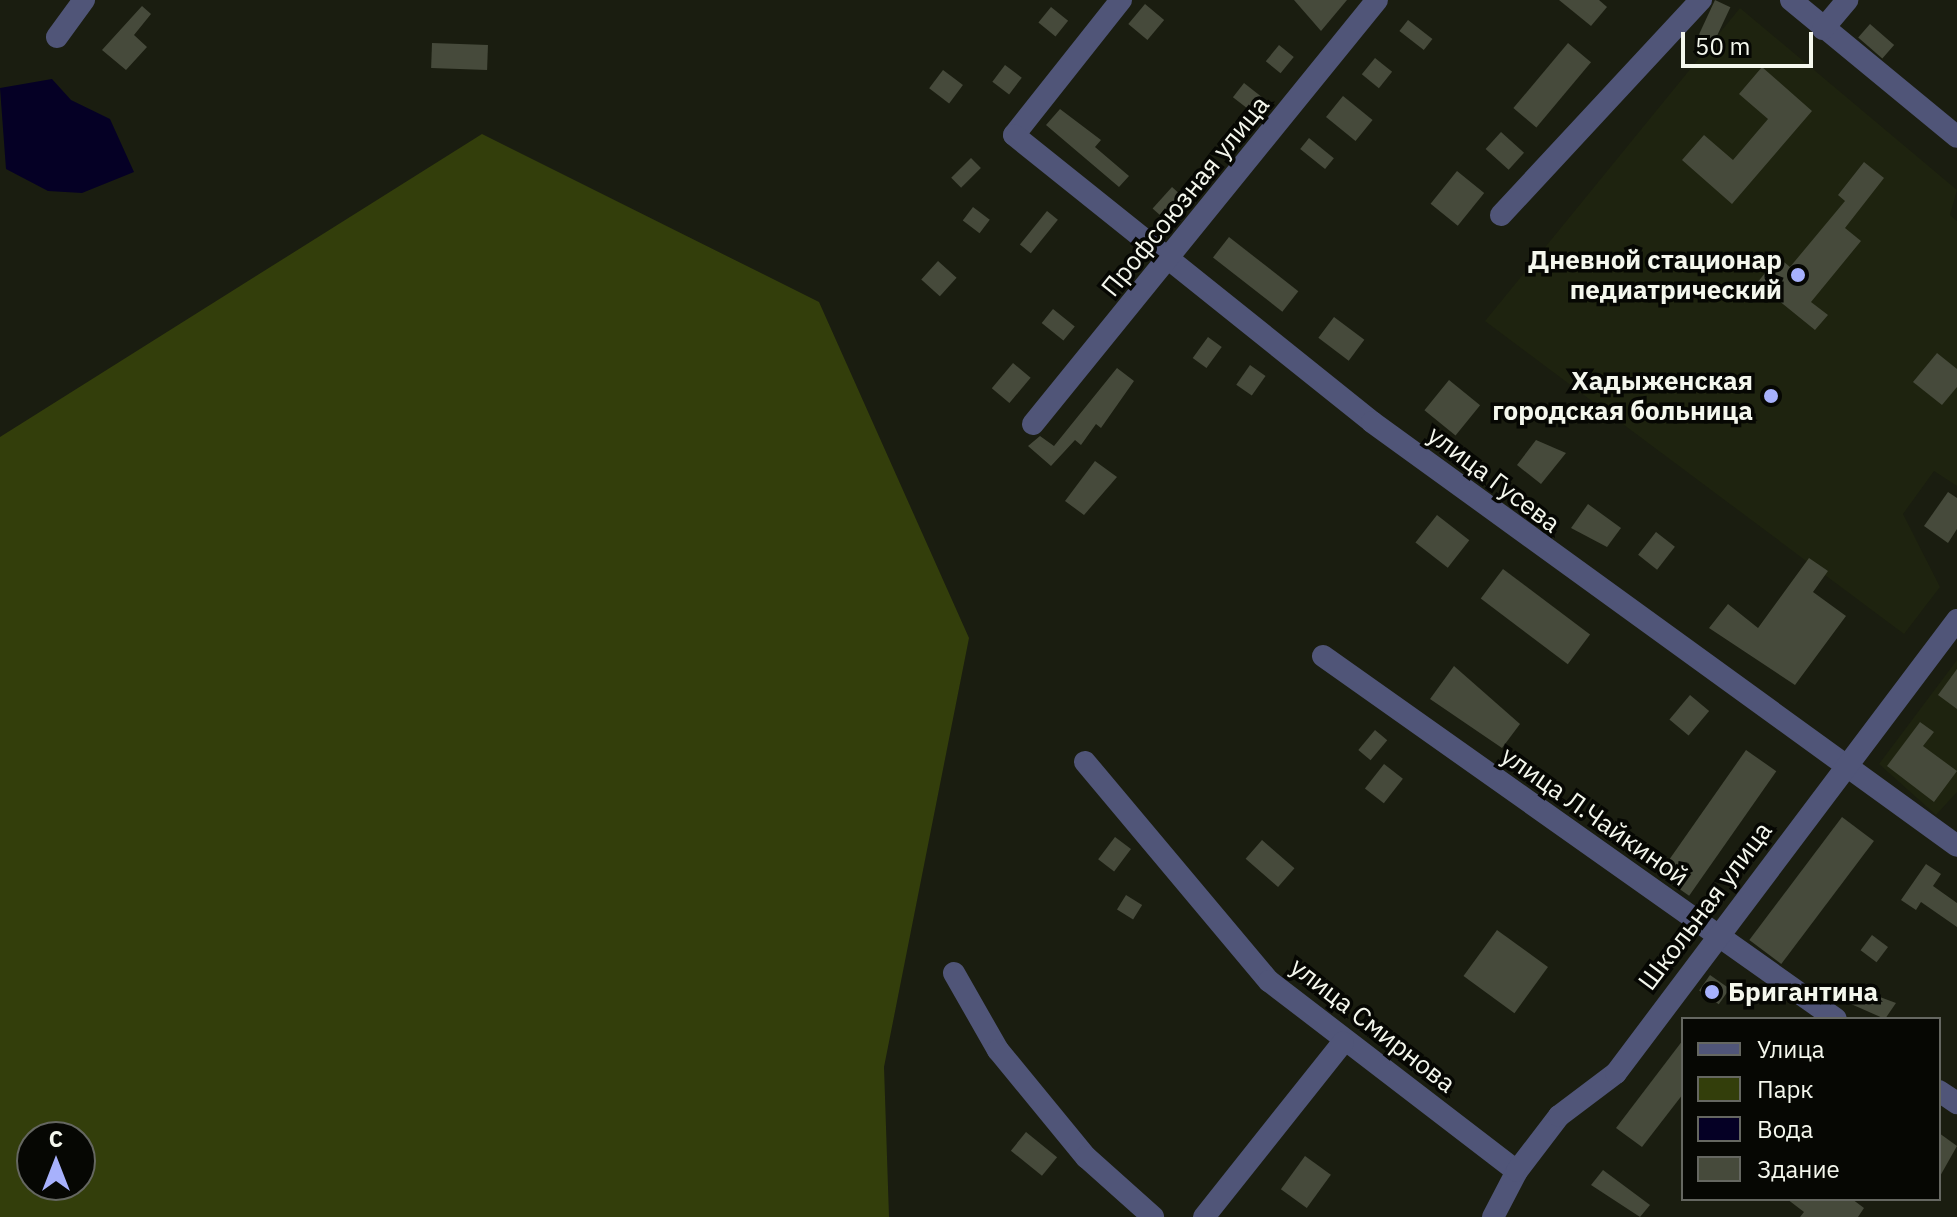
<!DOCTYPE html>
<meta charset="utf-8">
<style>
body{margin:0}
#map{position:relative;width:1957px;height:1217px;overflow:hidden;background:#1a1d10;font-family:"IBM Plex Sans",sans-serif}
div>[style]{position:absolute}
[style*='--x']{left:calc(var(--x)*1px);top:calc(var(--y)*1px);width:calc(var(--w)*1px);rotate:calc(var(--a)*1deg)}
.built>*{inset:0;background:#1e230f}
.green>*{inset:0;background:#333e0b}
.water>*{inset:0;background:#050025}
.building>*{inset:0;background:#464a3b;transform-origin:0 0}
.minor>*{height:22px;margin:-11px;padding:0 11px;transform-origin:11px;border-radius:11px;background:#505578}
.dots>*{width:22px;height:22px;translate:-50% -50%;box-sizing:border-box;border:4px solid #060703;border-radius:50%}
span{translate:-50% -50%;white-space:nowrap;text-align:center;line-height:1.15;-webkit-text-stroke:7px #060703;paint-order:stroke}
.street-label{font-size:26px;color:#f4f7ed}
.poi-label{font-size:26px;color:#f4f7ed;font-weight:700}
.right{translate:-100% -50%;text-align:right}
.left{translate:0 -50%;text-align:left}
.legend{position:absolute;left:1681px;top:1017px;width:260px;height:184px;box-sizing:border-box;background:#060703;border:2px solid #656761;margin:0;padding:10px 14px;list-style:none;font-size:24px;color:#f4f7ed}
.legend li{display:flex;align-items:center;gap:16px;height:40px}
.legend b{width:40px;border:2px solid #656761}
.north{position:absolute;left:16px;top:1121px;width:80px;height:80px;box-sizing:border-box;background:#060703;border:2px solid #656761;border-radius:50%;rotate:0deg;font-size:22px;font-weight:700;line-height:32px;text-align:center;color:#f4f7ed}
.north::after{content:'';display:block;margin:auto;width:28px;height:36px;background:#a7b1fc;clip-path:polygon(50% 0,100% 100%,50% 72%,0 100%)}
.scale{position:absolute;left:1681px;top:32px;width:132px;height:36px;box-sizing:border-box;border:4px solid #f4f7ed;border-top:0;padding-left:10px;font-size:24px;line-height:28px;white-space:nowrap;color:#f4f7ed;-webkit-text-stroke:6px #060703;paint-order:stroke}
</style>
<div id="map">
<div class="built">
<i style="clip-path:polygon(1740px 8px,1957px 190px,1950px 215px,1957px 221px,1957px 486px,1934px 471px,1903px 514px,1940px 587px,1904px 634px,1485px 321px)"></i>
<i style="clip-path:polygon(1957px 660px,1957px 792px,1936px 815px,1879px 764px)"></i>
</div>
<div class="green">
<i style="clip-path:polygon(evenodd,482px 134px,819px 302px,969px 638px,884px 1067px,889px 1217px,0 1217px,0 437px,482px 134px,32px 1137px,80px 1137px,80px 1185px,32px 1185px,32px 1137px)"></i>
</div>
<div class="water">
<i style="clip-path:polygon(52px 79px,71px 100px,110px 119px,134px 172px,82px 193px,48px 191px,6px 169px,0 88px)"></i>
</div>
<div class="building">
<i style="clip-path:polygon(1294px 0,1347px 0,1321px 31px)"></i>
<i style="clip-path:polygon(1559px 0,1599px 0,1607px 7px,1591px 26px)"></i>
<i style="left:1715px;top:0;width:17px;height:38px;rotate:25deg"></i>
<i style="left:1145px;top:4px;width:25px;height:26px;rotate:40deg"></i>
<i style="clip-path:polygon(142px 6px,151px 14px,134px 35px,147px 47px,126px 70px,102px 50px)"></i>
<i style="left:1051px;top:7px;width:22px;height:20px;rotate:39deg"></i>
<i style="left:1408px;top:20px;width:31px;height:14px;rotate:38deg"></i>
<i style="left:1870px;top:24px;width:32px;height:18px;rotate:41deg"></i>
<i style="left:432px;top:43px;width:56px;height:25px;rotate:2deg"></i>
<i style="left:1568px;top:43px;width:30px;height:85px;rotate:40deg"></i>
<i style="left:1279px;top:45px;width:19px;height:21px;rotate:39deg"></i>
<i style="left:1375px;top:58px;width:22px;height:21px;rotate:39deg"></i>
<i style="left:1005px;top:65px;width:21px;height:21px;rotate:37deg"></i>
<i style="clip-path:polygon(1762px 67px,1812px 111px,1732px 204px,1682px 160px,1704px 135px,1733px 160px,1768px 119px,1739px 94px)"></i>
<i style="left:943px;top:70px;width:25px;height:23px;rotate:37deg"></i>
<i style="left:1244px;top:83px;width:23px;height:18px;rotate:38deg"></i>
<i style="left:1343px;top:96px;width:38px;height:27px;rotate:39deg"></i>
<i style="clip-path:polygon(1060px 109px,1101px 140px,1095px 147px,1129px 176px,1119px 187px,1046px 125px)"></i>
<i style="left:1501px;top:132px;width:31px;height:23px;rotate:42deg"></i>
<i style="left:1309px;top:138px;width:32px;height:14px;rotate:39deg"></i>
<i style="left:971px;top:158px;width:14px;height:28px;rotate:45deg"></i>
<i style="clip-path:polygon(1864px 162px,1884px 178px,1845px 228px,1861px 241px,1811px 302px,1828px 315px,1815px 330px,1757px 283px,1778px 257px,1790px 267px,1845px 201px,1838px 195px)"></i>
<i style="left:1457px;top:171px;width:35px;height:42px;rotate:39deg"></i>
<i style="left:1172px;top:187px;width:15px;height:29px;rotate:42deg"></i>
<i style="left:973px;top:207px;width:21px;height:17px;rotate:37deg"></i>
<i style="left:1047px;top:211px;width:14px;height:43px;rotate:39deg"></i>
<i style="left:1229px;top:237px;width:88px;height:26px;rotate:38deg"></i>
<i style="left:938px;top:261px;width:25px;height:25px;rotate:42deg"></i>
<i style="left:1053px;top:309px;width:28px;height:18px;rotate:39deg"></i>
<i style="left:1334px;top:317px;width:38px;height:26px;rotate:37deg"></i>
<i style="left:1208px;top:337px;width:17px;height:26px;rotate:36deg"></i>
<i style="clip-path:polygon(1937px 353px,1957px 369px,1957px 387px,1942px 405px,1913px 382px)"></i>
<i style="left:1013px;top:363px;width:23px;height:33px;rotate:40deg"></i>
<i style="left:1250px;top:365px;width:19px;height:24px;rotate:35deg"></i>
<i style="clip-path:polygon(1117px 368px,1134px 381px,1101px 428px,1096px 424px,1081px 445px,1075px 440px,1051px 466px,1028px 446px,1040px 436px,1054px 446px)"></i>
<i style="left:1449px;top:380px;width:40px;height:39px;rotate:39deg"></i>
<i style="clip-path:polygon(1536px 440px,1566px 453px,1541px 484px,1517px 465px)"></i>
<i style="clip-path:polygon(1095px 461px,1117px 477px,1084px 515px,1065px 501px)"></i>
<i style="clip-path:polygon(1948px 492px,1957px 498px,1957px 529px,1948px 543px,1924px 526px)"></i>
<i style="clip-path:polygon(1588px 504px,1621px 528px,1607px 547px,1571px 528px)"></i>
<i style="left:1437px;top:515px;width:41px;height:35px;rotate:38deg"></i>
<i style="left:1656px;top:532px;width:24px;height:29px;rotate:38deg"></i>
<i style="clip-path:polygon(1809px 558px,1828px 571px,1813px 592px,1846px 616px,1795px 685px,1709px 628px,1728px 604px,1758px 628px)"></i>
<i style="left:1503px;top:569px;width:109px;height:37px;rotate:37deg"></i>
<i style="clip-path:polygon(1454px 666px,1520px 724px,1502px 748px,1430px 699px)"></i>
<i style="clip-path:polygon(1957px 669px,1957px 709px,1938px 695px)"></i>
<i style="left:1690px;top:695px;width:25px;height:32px;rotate:40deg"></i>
<i style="clip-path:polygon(1920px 722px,1934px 732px,1923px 746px,1957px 771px,1934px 802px,1887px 766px)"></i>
<i style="left:1375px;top:730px;width:16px;height:26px;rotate:40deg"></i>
<i style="left:1746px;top:750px;width:37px;height:152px;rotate:35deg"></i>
<i style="left:1384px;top:764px;width:24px;height:31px;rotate:38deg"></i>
<i style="left:1842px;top:817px;width:40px;height:154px;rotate:37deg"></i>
<i style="left:1115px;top:837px;width:20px;height:28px;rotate:37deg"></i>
<i style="left:1262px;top:840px;width:43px;height:25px;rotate:41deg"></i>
<i style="clip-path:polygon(1926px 864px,1941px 874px,1933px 886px,1957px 903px,1957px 927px,1921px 902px,1916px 910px,1901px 900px)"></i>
<i style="left:1126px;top:895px;width:19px;height:17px;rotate:32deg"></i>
<i style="left:1497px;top:930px;width:63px;height:57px;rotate:36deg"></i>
<i style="left:1872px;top:935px;width:20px;height:19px;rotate:37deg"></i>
<i style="left:1710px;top:975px;width:24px;height:19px;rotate:35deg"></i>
<i style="clip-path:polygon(1861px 990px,1896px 1003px,1885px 1019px,1851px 1004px)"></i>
<i style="clip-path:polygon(1683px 1040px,1683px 1094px,1642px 1147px,1616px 1128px)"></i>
<i style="left:1026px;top:1132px;width:40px;height:24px;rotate:39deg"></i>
<i style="clip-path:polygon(1939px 1133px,1957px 1146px,1939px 1178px)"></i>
<i style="left:1305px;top:1156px;width:32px;height:41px;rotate:36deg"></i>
<i style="clip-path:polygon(1603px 1170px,1650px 1205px,1640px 1217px,1591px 1185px)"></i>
<i style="clip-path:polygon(1787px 1199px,1852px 1199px,1864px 1208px,1858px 1217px,1800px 1217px,1804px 1212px)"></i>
</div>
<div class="minor">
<i style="--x:1121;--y:0;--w:172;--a:128.4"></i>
<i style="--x:1014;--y:135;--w:459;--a:38.7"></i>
<i style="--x:1372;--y:422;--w:722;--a:35.93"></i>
<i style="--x:1791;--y:0;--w:215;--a:39.5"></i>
<i style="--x:1823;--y:29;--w:38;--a:-50"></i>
<i style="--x:57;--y:37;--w:46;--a:-53.9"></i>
<i style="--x:1501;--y:215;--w:294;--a:-47.1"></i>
<i style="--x:1033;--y:424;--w:546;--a:-50.95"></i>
<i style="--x:1323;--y:656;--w:628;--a:35.28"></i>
<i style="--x:1085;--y:762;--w:286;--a:50"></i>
<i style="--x:1269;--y:981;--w:312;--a:37.5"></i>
<i style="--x:954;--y:973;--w:89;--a:60.3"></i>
<i style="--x:998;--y:1050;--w:139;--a:50.6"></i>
<i style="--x:1086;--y:1157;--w:90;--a:41.8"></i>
<i style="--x:1939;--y:1091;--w:22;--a:34"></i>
<i style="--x:1204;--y:1217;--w:223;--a:-51.5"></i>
<i style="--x:1493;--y:1217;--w:52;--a:-62.4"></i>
<i style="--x:1517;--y:1171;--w:69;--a:-52.6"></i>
<i style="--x:1559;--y:1116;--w:71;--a:-37"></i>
<i style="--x:1616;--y:1073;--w:567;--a:-53.03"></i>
</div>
<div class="dots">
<i style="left:1798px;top:275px;background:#a7b1fc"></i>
<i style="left:1771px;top:396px;background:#a7b1fc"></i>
<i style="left:1712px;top:992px;background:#a7b1fc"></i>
</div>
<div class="street-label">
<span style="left:1185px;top:196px;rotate:-51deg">Профсоюзная улица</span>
<span style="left:1494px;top:479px;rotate:37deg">улица Гусева</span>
<span style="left:1595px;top:816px;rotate:35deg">улица Л.Чайкиной</span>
<span style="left:1705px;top:906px;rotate:-53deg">Школьная улица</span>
<span style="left:1373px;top:1025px;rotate:38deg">улица Смирнова</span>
</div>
<div class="poi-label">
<span class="right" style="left:1782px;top:275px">Дневной стационар<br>педиатрический</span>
<span class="right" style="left:1753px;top:396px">Хадыженская<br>городская больница</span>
<span class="left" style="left:1728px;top:992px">Бригантина</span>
</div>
<ul class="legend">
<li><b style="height:10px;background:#505578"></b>Улица</li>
<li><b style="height:22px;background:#333e0b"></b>Парк</li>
<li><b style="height:22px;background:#050025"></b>Вода</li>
<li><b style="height:22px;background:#464a3b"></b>Здание</li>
</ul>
<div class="north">С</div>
<div class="scale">50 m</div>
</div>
